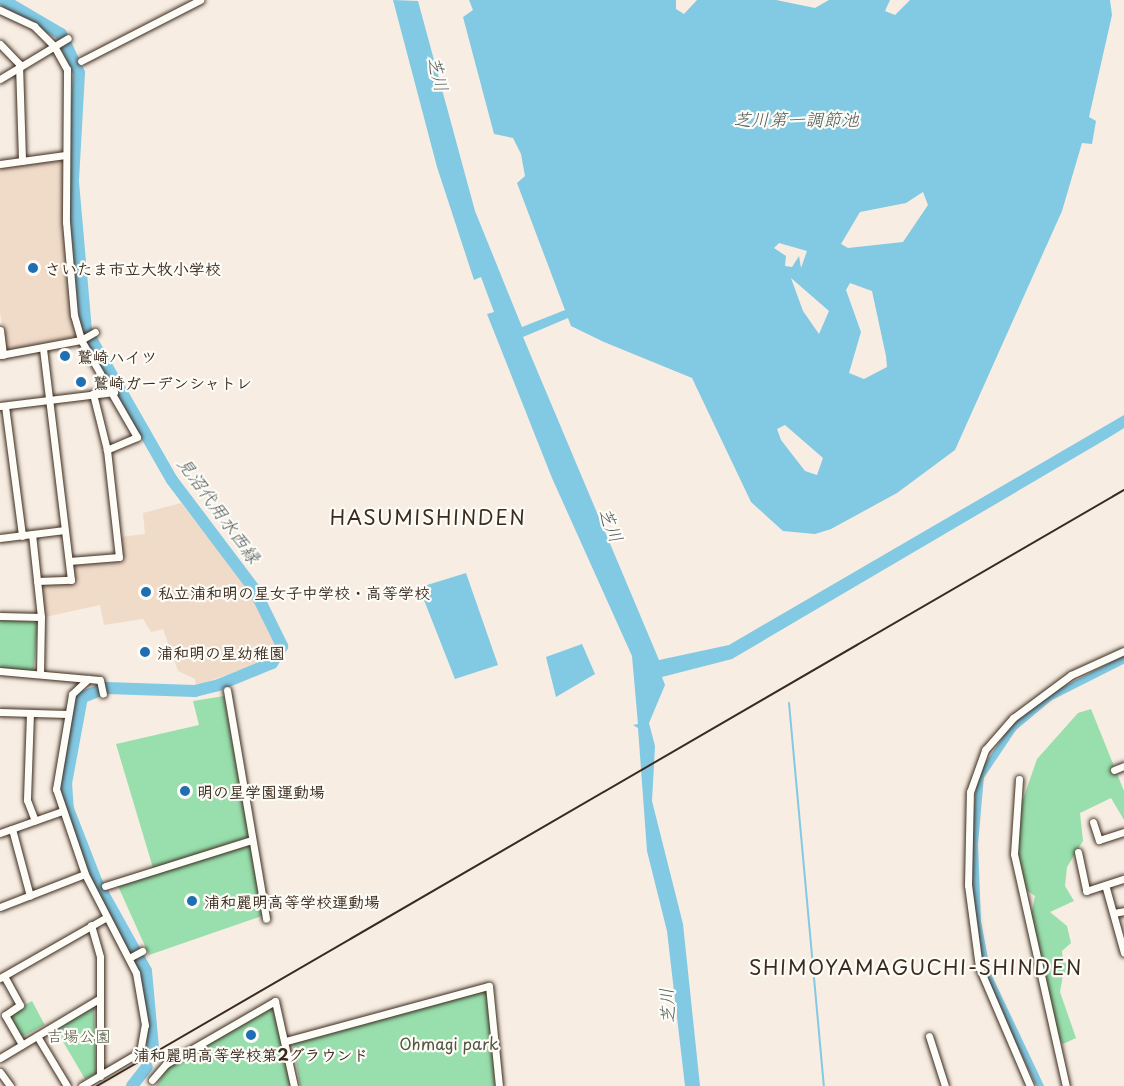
<!DOCTYPE html>
<meta charset="utf-8">
<style>
body{margin:0}
#map{position:relative;width:1124px;height:1086px;overflow:hidden;background:#f7ede2;font-family:"Playpen Sans","Klee One",sans-serif}
div>[style]{position:absolute}
[style*='--x']{left:calc(var(--x)*1px);top:calc(var(--y)*1px);width:calc(var(--w)*1px);rotate:calc(var(--a)*1deg)}
.built>*{inset:0;background:#f0dbc9}
.green>*{inset:0;background:#98dfad;transform-origin:0 0}
.water>*{inset:0;background:#82c9e3}
.stream>*{height:2px;margin:-1px;padding:0 1px;transform-origin:1px;border-radius:1px;background:#82c9e3}
.canal>*{height:7px;margin:-3.5px;padding:0 3.5px;transform-origin:3.5px;border-radius:3.5px;background:#82c9e3}
.river>*{height:12px;margin:-6px;padding:0 6px;transform-origin:6px;border-radius:6px;background:#82c9e3}
.roads{filter:drop-shadow(0 0 2px #3b2a1e) drop-shadow(0 0 2px #3b2a1e)}
.street>*{height:7px;margin:-3.5px;padding:0 3.5px;transform-origin:3.5px;border-radius:3.5px;background:#fdfcf7}
.rail>*{height:2px;margin:-1px;padding:0 1px;transform-origin:1px;border-radius:1px;background:#3b2a1e}
.dots>*{width:16px;height:16px;translate:-50% -50%;box-sizing:border-box;border:3px solid #fdfcf7;border-radius:50%}
span{translate:-50% -50%;white-space:nowrap;text-align:center;line-height:1.15;-webkit-text-stroke:4.5px #fdfcf7;paint-order:stroke}
.poi-label{font-size:16px;color:#3b2a1e;font-weight:700}
.left{translate:0 -50%;text-align:left}
.park-label{font-size:16px;color:#525742}
.water-label{font-size:18px;color:#505a59;font-style:italic}
.quarter-label{font-size:20px;color:#3b2a1e;letter-spacing:1.5px}
</style>
<div id="map">
<div class="built">
<i style="clip-path:polygon(63px 160px,71px 315px,78px 336px,7px 351px,0 313px,0 166px)"></i>
<i style="clip-path:polygon(181px 503px,257px 599px,277px 643px,275px 655px,265px 661px,196px 686px,195px 679px,178px 671px,163px 629px,151px 632px,143px 619px,104px 625px,100px 605px,45px 617px,40px 586px,74px 584px,74px 563px,122px 559px,120px 537px,145px 534px,143px 513px)"></i>
</div>
<div class="green">
<i style="left:0;top:619px;width:38px;height:50px;rotate:5deg"></i>
<i style="clip-path:polygon(224px 696px,249px 837px,153px 868px,116px 744px,199px 725px,193px 701px)"></i>
<i style="clip-path:polygon(1091px 709px,1124px 791px,1124px 820px,1111px 798px,1080px 813px,1083px 841px,1067px 867px,1065px 886px,1074px 901px,1050px 912px,1067px 926px,1071px 943px,1062px 951px,1063px 962px,1073px 966px,1063px 975px,1060px 992px,1076px 1038px,1063px 1044px,1054px 1031px,1030px 920px,1035px 896px,1026px 890px,1018px 853px,1020px 808px,1037px 759px,1078px 713px)"></i>
<i style="clip-path:polygon(250px 844px,262px 916px,149px 955px,118px 886px)"></i>
<i style="clip-path:polygon(487px 990px,495px 1086px,300px 1086px,293px 1043px)"></i>
<i style="left:32px;top:1001px;width:27px;height:26px;rotate:62deg"></i>
<i style="clip-path:polygon(94px 1005px,96px 1074px,85px 1079px,55px 1028px)"></i>
<i style="clip-path:polygon(276px 1006px,290px 1086px,156px 1086px,170px 1065px)"></i>
</div>
<div class="water">
<i style="clip-path:polygon(evenodd,393px 0,418px 1px,475px 211px,522px 327px,565px 310px,517px 183px,525px 176px,521px 154px,513px 138px,494px 134px,463px 17px,473px 10px,469px 0,676px 0,676px 9px,684px 14px,697px 0,776px 0,815px 8px,829px 0,890px 0,885px 11px,895px 15px,910px 0,1110px 0,1112px 15px,1089px 117px,1096px 121px,1092px 144px,1082px 143px,1062px 211px,955px 450px,897px 493px,831px 529px,815px 534px,783px 531px,751px 502px,692px 378px,604px 342px,571px 326px,568px 318px,523px 337px,659px 660px,729px 645px,1124px 415px,1124px 428px,1108px 438px,732px 659px,662px 677px,665px 685px,649px 723px,655px 746px,652px 801px,683px 924px,700px 1086px,685px 1086px,667px 931px,647px 851px,638px 728px,633px 725px,638px 724px,632px 656px,552px 478px,487px 314px,494px 312px,481px 277px,474px 280px,437px 167px,393px 0,923px 192px,928px 205px,903px 242px,848px 248px,841px 244px,860px 212px,906px 203px,923px 192px,393px 0,779px 243px,807px 251px,801px 268px,799px 256px,792px 267px,785px 266px,786px 256px,774px 248px,779px 243px,393px 0,791px 278px,829px 311px,819px 334px,803px 311px,791px 278px,393px 0,850px 283px,872px 291px,886px 356px,887px 367px,864px 379px,849px 373px,861px 332px,846px 290px,850px 283px,393px 0,785px 425px,823px 458px,817px 475px,805px 471px,781px 440px,777px 429px,785px 425px)"></i>
<i style="clip-path:polygon(466px 573px,498px 665px,455px 679px,422px 595px,424px 586px)"></i>
<i style="clip-path:polygon(582px 644px,595px 674px,556px 697px,546px 657px)"></i>
</div>
<div class="stream">
<i style="--x:789;--y:703;--w:385;--a:84.8"></i>
</div>
<div class="canal">
<i style="--x:1040;--y:1086;--w:124;--a:-115.3"></i>
<i style="--x:987;--y:974;--w:54;--a:-100.7"></i>
<i style="--x:977;--y:921;--w:77;--a:-92.2"></i>
<i style="--x:974;--y:844;--w:68;--a:-85"></i>
<i style="--x:980;--y:776;--w:59;--a:-56"></i>
<i style="--x:1013;--y:727;--w:47;--a:-39.8"></i>
<i style="--x:1049;--y:697;--w:84;--a:-26.9"></i>
</div>
<div class="river">
<i style="--x:3;--y:0;--w:67;--a:30.4"></i>
<i style="--x:61;--y:34;--w:43;--a:65.2"></i>
<i style="--x:79;--y:73;--w:109;--a:93.2"></i>
<i style="--x:73;--y:182;--w:149;--a:85"></i>
<i style="--x:86;--y:330;--w:173;--a:60.2"></i>
<i style="--x:172;--y:480;--w:136;--a:53"></i>
<i style="--x:254;--y:589;--w:64;--a:63.8"></i>
<i style="--x:282;--y:646;--w:20;--a:120"></i>
<i style="--x:272;--y:663;--w:57;--a:157.5"></i>
<i style="--x:219;--y:685;--w:25;--a:166"></i>
<i style="--x:195;--y:691;--w:89;--a:-178.1"></i>
<i style="--x:106;--y:688;--w:26;--a:159"></i>
<i style="--x:82;--y:697;--w:87;--a:100.5"></i>
<i style="--x:66;--y:783;--w:26;--a:86"></i>
<i style="--x:68;--y:809;--w:77;--a:68.7"></i>
<i style="--x:96;--y:881;--w:103;--a:60.9"></i>
<i style="--x:146;--y:971;--w:77;--a:84.8"></i>
<i style="--x:132;--y:1086;--w:24;--a:-52"></i>
</div>
<div class="roads">
<div class="street">
<i style="--x:0;--y:10;--w:38;--a:25"></i>
<i style="--x:34;--y:26;--w:28;--a:45"></i>
<i style="--x:54;--y:46;--w:26;--a:61"></i>
<i style="--x:67;--y:69;--w:153;--a:90.4"></i>
<i style="--x:66;--y:222;--w:93;--a:85.1"></i>
<i style="--x:74;--y:315;--w:26;--a:74"></i>
<i style="--x:81;--y:340;--w:112;--a:60"></i>
<i style="--x:137;--y:437;--w:33;--a:157"></i>
<i style="--x:0;--y:44;--w:28;--a:46"></i>
<i style="--x:19;--y:64;--w:97;--a:88.2"></i>
<i style="--x:81;--y:61;--w:134;--a:-27.1"></i>
<i style="--x:0;--y:79;--w:79;--a:-31.1"></i>
<i style="--x:0;--y:164;--w:66;--a:-7.9"></i>
<i style="--x:0;--y:330;--w:25;--a:83"></i>
<i style="--x:0;--y:355;--w:82;--a:-10.5"></i>
<i style="--x:81;--y:340;--w:16;--a:-30"></i>
<i style="--x:0;--y:406;--w:115;--a:-7"></i>
<i style="--x:5;--y:406;--w:131;--a:82.5"></i>
<i style="--x:32;--y:534;--w:83;--a:83.8"></i>
<i style="--x:41;--y:617;--w:55;--a:91"></i>
<i style="--x:0;--y:538;--w:65;--a:-7"></i>
<i style="--x:69;--y:561;--w:50;--a:-4.6"></i>
<i style="--x:119;--y:557;--w:108;--a:-96.4"></i>
<i style="--x:107;--y:450;--w:58;--a:-104"></i>
<i style="--x:37;--y:581;--w:34;--a:-2"></i>
<i style="--x:71;--y:580;--w:234;--a:-96.9"></i>
<i style="--x:0;--y:616;--w:41;--a:1.4"></i>
<i style="--x:0;--y:671;--w:100;--a:5.1"></i>
<i style="--x:100;--y:680;--w:14;--a:78"></i>
<i style="--x:227;--y:690;--w:232;--a:80.3"></i>
<i style="--x:0;--y:712;--w:68;--a:1.7"></i>
<i style="--x:30;--y:713;--w:87;--a:92"></i>
<i style="--x:27;--y:800;--w:22;--a:69"></i>
<i style="--x:1114;--y:770;--w:11;--a:-22"></i>
<i style="--x:1019;--y:779;--w:75;--a:93.8"></i>
<i style="--x:1014;--y:854;--w:238;--a:77.4"></i>
<i style="--x:1093;--y:822;--w:19;--a:72"></i>
<i style="--x:1099;--y:840;--w:26;--a:-18"></i>
<i style="--x:12;--y:829;--w:69;--a:75"></i>
<i style="--x:0;--y:833;--w:66;--a:-19.5"></i>
<i style="--x:1078;--y:852;--w:40;--a:78"></i>
<i style="--x:1086;--y:891;--w:40;--a:-18"></i>
<i style="--x:105;--y:886;--w:154;--a:-17.4"></i>
<i style="--x:1106;--y:888;--w:67;--a:74.5"></i>
<i style="--x:0;--y:907;--w:91;--a:-21.2"></i>
<i style="--x:1114;--y:913;--w:10;--a:-11"></i>
<i style="--x:91;--y:925;--w:33;--a:74"></i>
<i style="--x:100;--y:957;--w:119;--a:90"></i>
<i style="--x:129;--y:958;--w:15;--a:-28"></i>
<i style="--x:4;--y:976;--w:33;--a:61"></i>
<i style="--x:20;--y:1005;--w:18;--a:146"></i>
<i style="--x:5;--y:1015;--w:34;--a:60"></i>
<i style="--x:0;--y:978;--w:121;--a:-29.7"></i>
<i style="--x:37;--y:1036;--w:58;--a:59"></i>
<i style="--x:929;--y:1036;--w:52;--a:72.3"></i>
<i style="--x:286;--y:1041;--w:210;--a:-15.2"></i>
<i style="--x:489;--y:986;--w:100;--a:84.3"></i>
<i style="--x:0;--y:1058;--w:115;--a:-30.8"></i>
<i style="--x:0;--y:1072;--w:17;--a:54"></i>
<i style="--x:152;--y:1080;--w:21;--a:-49"></i>
<i style="--x:166;--y:1064;--w:126;--a:-30"></i>
<i style="--x:275;--y:1001;--w:87;--a:77.4"></i>
<i style="--x:82;--y:1086;--w:67;--a:-30.4"></i>
<i style="--x:140;--y:1052;--w:27;--a:-80"></i>
<i style="--x:145;--y:1025;--w:53;--a:-99.8"></i>
<i style="--x:136;--y:973;--w:111;--a:-117.3"></i>
<i style="--x:85;--y:874;--w:90;--a:-108.8"></i>
<i style="--x:56;--y:789;--w:96;--a:-80.4"></i>
<i style="--x:72;--y:694;--w:22;--a:-43"></i>
<i style="--x:1030;--y:1086;--w:129;--a:-113.2"></i>
<i style="--x:979;--y:967;--w:83;--a:-97.6"></i>
<i style="--x:968;--y:885;--w:93;--a:-88.8"></i>
<i style="--x:970;--y:792;--w:45;--a:-70.3"></i>
<i style="--x:985;--y:750;--w:43;--a:-48.8"></i>
<i style="--x:1013;--y:718;--w:72;--a:-36.6"></i>
<i style="--x:1071;--y:675;--w:58;--a:-24.4"></i>
</div>
</div>
<div class="rail">
<i style="--x:97;--y:1086;--w:1187;--a:-30.13"></i>
</div>
<div class="dots">
<i style="left:33px;top:268px;background:#1f6fb2"></i>
<i style="left:65px;top:356px;background:#1f6fb2"></i>
<i style="left:81px;top:382px;background:#1f6fb2"></i>
<i style="left:146px;top:592px;background:#1f6fb2"></i>
<i style="left:145px;top:652px;background:#1f6fb2"></i>
<i style="left:185px;top:791px;background:#1f6fb2"></i>
<i style="left:192px;top:901px;background:#1f6fb2"></i>
<i style="left:251px;top:1035px;background:#1f6fb2"></i>
</div>
<div class="poi-label">
<span class="left" style="left:45px;top:268px">さいたま市立大牧小学校</span>
<span class="left" style="left:77px;top:356px">鷲崎ハイツ</span>
<span class="left" style="left:93px;top:382px">鷲崎ガーデンシャトレ</span>
<span class="left" style="left:158px;top:592px">私立浦和明の星女子中学校・高等学校</span>
<span class="left" style="left:157px;top:652px">浦和明の星幼稚園</span>
<span class="left" style="left:197px;top:791px">明の星学園運動場</span>
<span class="left" style="left:204px;top:901px">浦和麗明高等学校運動場</span>
<span style="left:251px;top:1054px">浦和麗明高等学校第2グラウンド</span>
</div>
<div class="park-label">
<span style="left:79px;top:1035px">吉場公園</span>
<span style="left:449px;top:1043px">Ohmagi park</span>
</div>
<div class="water-label">
<span style="left:438px;top:74px;rotate:75deg">芝川</span>
<span style="left:796px;top:119px">芝川第一調節池</span>
<span style="left:219px;top:510px;rotate:54deg">見沼代用水西縁</span>
<span style="left:611px;top:525px;rotate:67deg">芝川</span>
<span style="left:667px;top:1006px;rotate:-94deg">芝川</span>
</div>
<div class="quarter-label">
<span style="left:428px;top:517px">HASUMISHINDEN</span>
<span style="left:916px;top:967px">SHIMOYAMAGUCHI-SHINDEN</span>
</div>
</div>
